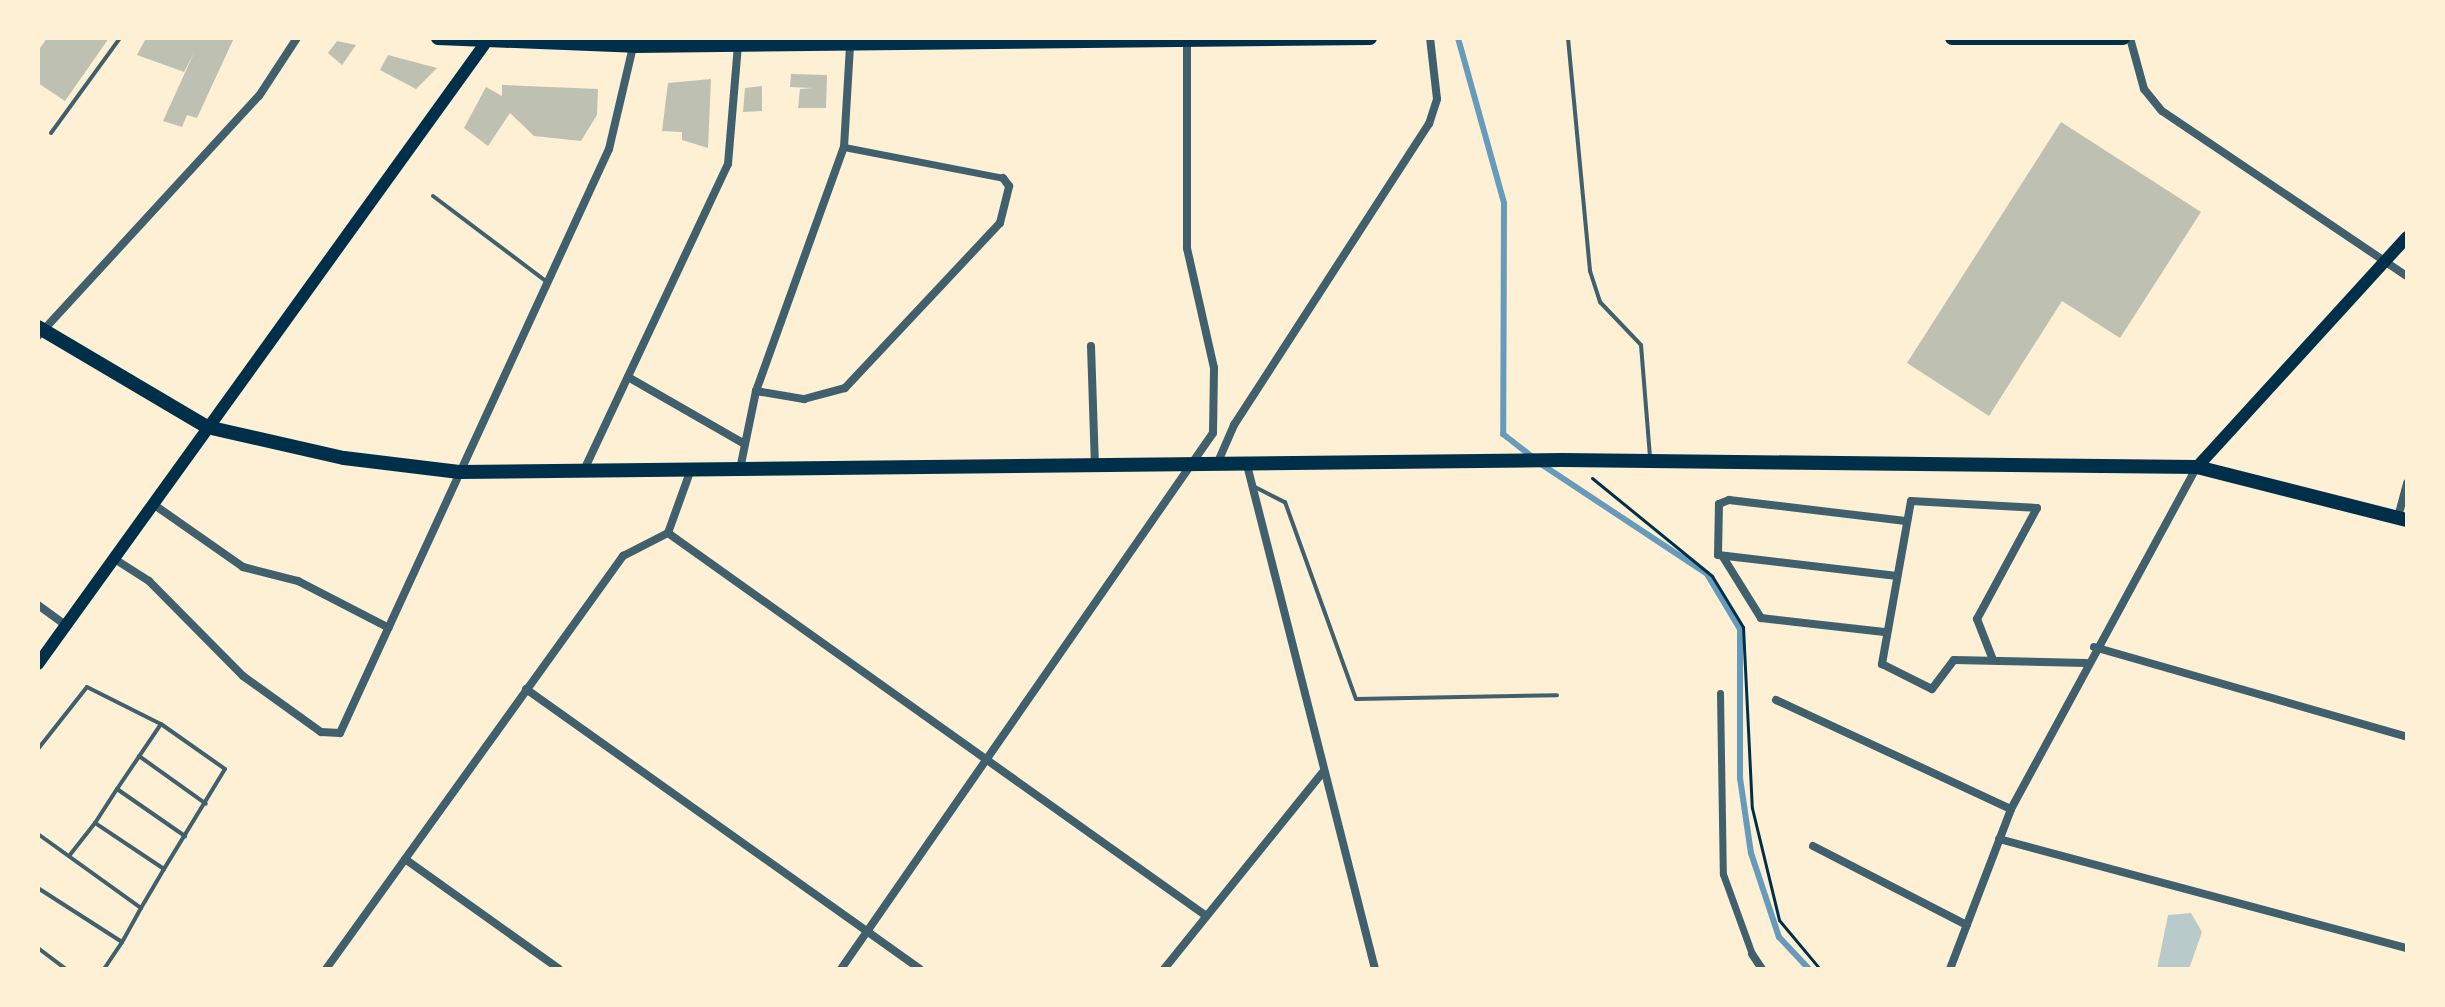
<!DOCTYPE html>
<style>
body{margin:0}
#map{position:relative;width:2445px;height:1007px;overflow:hidden;background:#fdf0d5;font-family:Lora,serif}
div>[style]{position:absolute}
[style*='--x']{left:calc(var(--x)*1px);top:calc(var(--y)*1px);width:calc(var(--w)*1px);rotate:calc(var(--a)*1deg)}
.green>*{inset:0;background:#b9caca}
.stream>*{height:6px;margin:-3px;padding:0 3px;transform-origin:3px;border-radius:3px;background:#669bbc}
.building>*{inset:0;background:#bec0b2}
.path>*{height:3px;margin:-1.5px;padding:0 1.5px;transform-origin:1.5px;border-radius:1.5px;background:#003049}
.service>*{height:4px;margin:-2px;padding:0 2px;transform-origin:2px;border-radius:2px;background:#3f606c}
.pedestrian>*{height:7px;margin:-3.5px;padding:0 3.5px;transform-origin:3.5px;border-radius:3.5px;background:#3f606c}
.minor>*{height:8px;margin:-4px;padding:0 4px;transform-origin:4px;border-radius:4px;background:#3f606c}
.secondary>*{height:12px;margin:-6px;padding:0 6px;transform-origin:6px;border-radius:6px;background:#003049}
.primary>*{height:14px;margin:-7px;padding:0 7px;transform-origin:7px;border-radius:7px;background:#003049}
span{translate:-50% -50%;white-space:nowrap;text-align:center;line-height:1.15;-webkit-text-stroke:8px #fdf0d5;paint-order:stroke}
.frame{position:absolute;inset:0;border:40px solid #fdf0d5;pointer-events:none}
</style>
<div id="map">
<div class="green">
<i style="clip-path:polygon(2191px 913px,2202px 932px,2189px 969px,2157px 969px,2168px 915px)"></i>
</div>
<div class="stream">
<i style="--x:1458;--y:38;--w:171;--a:74.4"></i>
<i style="--x:1504;--y:203;--w:231;--a:90.2"></i>
<i style="--x:1503;--y:434;--w:37;--a:38"></i>
<i style="--x:1541;--y:464;--w:199;--a:33.5"></i>
<i style="--x:1707;--y:574;--w:64;--a:59"></i>
<i style="--x:1740;--y:629;--w:149;--a:90"></i>
<i style="--x:1740;--y:778;--w:76;--a:81.7"></i>
<i style="--x:1751;--y:853;--w:89;--a:71.6"></i>
<i style="--x:1779;--y:937;--w:44;--a:46.8"></i>
</div>
<div class="building">
<i style="clip-path:polygon(47px 38px,109px 38px,65px 101px,38px 83px,38px 51px)"></i>
<i style="clip-path:polygon(146px 38px,234px 38px,197px 118px,187px 115px,182px 127px,163px 121px,194px 53px,184px 72px,137px 55px)"></i>
<i style="clip-path:polygon(337px 41px,356px 45px,342px 65px,328px 53px)"></i>
<i style="clip-path:polygon(388px 55px,437px 68px,416px 89px,380px 70px)"></i>
<i style="clip-path:polygon(791px 74px,827px 75px,826px 108px,798px 108px,800px 89px,813px 88px,790px 87px)"></i>
<i style="clip-path:polygon(711px 79px,708px 148px,682px 140px,682px 132px,662px 131px,668px 83px)"></i>
<i style="clip-path:polygon(502px 85px,598px 89px,597px 115px,581px 141px,534px 136px,510px 113px,488px 146px,464px 128px,486px 87px,502px 96px)"></i>
<i style="clip-path:polygon(762px 86px,762px 111px,743px 112px,745px 88px)"></i>
<i style="clip-path:polygon(2061px 122px,2201px 212px,2120px 338px,2062px 301px,1989px 416px,1907px 363px)"></i>
</div>
<div class="path">
<i style="--x:1592;--y:478;--w:155;--a:39.2"></i>
<i style="--x:1712;--y:576;--w:60;--a:58.7"></i>
<i style="--x:1743;--y:627;--w:181;--a:87.2"></i>
<i style="--x:1752;--y:808;--w:115;--a:76.4"></i>
<i style="--x:1779;--y:920;--w:64;--a:50.1"></i>
</div>
<div class="service">
<i style="--x:1568;--y:38;--w:234;--a:84.6"></i>
<i style="--x:1590;--y:271;--w:33;--a:72"></i>
<i style="--x:1600;--y:302;--w:59;--a:46.4"></i>
<i style="--x:1641;--y:345;--w:113;--a:85.4"></i>
<i style="--x:51;--y:133;--w:117;--a:-54"></i>
<i style="--x:433;--y:196;--w:143;--a:37"></i>
<i style="--x:1253;--y:486;--w:36;--a:27"></i>
<i style="--x:1285;--y:502;--w:209;--a:70.2"></i>
<i style="--x:1356;--y:699;--w:201;--a:-1.1"></i>
<i style="--x:38;--y:749;--w:79;--a:-51.7"></i>
<i style="--x:87;--y:687;--w:83;--a:26.6"></i>
<i style="--x:161;--y:724;--w:78;--a:35.1"></i>
<i style="--x:225;--y:769;--w:117;--a:121.4"></i>
<i style="--x:164;--y:869;--w:83;--a:-146.3"></i>
<i style="--x:95;--y:823;--w:42;--a:128.2"></i>
<i style="--x:139;--y:756;--w:82;--a:35.6"></i>
<i style="--x:117;--y:789;--w:78;--a:-55.9"></i>
<i style="--x:95;--y:823;--w:40;--a:-57.1"></i>
<i style="--x:117;--y:789;--w:83;--a:34.7"></i>
<i style="--x:38;--y:834;--w:127;--a:35.7"></i>
<i style="--x:141;--y:908;--w:39;--a:119"></i>
<i style="--x:122;--y:942;--w:100;--a:-147.3"></i>
<i style="--x:141;--y:908;--w:45;--a:-59.5"></i>
<i style="--x:38;--y:948;--w:35;--a:37"></i>
<i style="--x:104;--y:969;--w:32;--a:-56"></i>
</div>
<div class="pedestrian">
<i style="--x:844;--y:147;--w:162;--a:11"></i>
<i style="--x:1720;--y:693;--w:181;--a:89.1"></i>
<i style="--x:1723;--y:874;--w:85;--a:70.1"></i>
</div>
<div class="minor">
<i style="--x:2130;--y:38;--w:53;--a:74.6"></i>
<i style="--x:2144;--y:89;--w:28;--a:51"></i>
<i style="--x:2162;--y:111;--w:295;--a:34"></i>
<i style="--x:38;--y:336;--w:326;--a:-47.4"></i>
<i style="--x:259;--y:96;--w:69;--a:-56.8"></i>
<i style="--x:1091;--y:346;--w:120;--a:88.1"></i>
<i style="--x:628;--y:377;--w:133;--a:29.9"></i>
<i style="--x:756;--y:391;--w:49;--a:9.5"></i>
<i style="--x:804;--y:399;--w:42;--a:-15"></i>
<i style="--x:845;--y:388;--w:226;--a:-46.8"></i>
<i style="--x:1000;--y:223;--w:38;--a:-76"></i>
<i style="--x:1009;--y:186;--w:10;--a:-127"></i>
<i style="--x:1217;--y:464;--w:43;--a:-66.4"></i>
<i style="--x:1234;--y:425;--w:359;--a:-57.1"></i>
<i style="--x:1429;--y:124;--w:26;--a:-72"></i>
<i style="--x:1437;--y:99;--w:61;--a:-96.5"></i>
<i style="--x:1247;--y:465;--w:520;--a:75.75"></i>
<i style="--x:740;--y:469;--w:80;--a:-78.4"></i>
<i style="--x:756;--y:391;--w:259;--a:-70.2"></i>
<i style="--x:844;--y:147;--w:102;--a:-86.6"></i>
<i style="--x:584;--y:470;--w:338;--a:-64.8"></i>
<i style="--x:728;--y:164;--w:120;--a:-85.2"></i>
<i style="--x:153;--y:504;--w:110;--a:35"></i>
<i style="--x:243;--y:567;--w:57;--a:14.3"></i>
<i style="--x:298;--y:581;--w:102;--a:27.3"></i>
<i style="--x:2398;--y:517;--w:35;--a:-75"></i>
<i style="--x:668;--y:533;--w:659;--a:35.43"></i>
<i style="--x:668;--y:533;--w:68;--a:-70.2"></i>
<i style="--x:1723;--y:557;--w:72;--a:58.1"></i>
<i style="--x:1761;--y:618;--w:124;--a:6.5"></i>
<i style="--x:113;--y:558;--w:43;--a:32.6"></i>
<i style="--x:149;--y:581;--w:134;--a:45.3"></i>
<i style="--x:243;--y:676;--w:96;--a:35.7"></i>
<i style="--x:321;--y:732;--w:19;--a:3"></i>
<i style="--x:340;--y:733;--w:643;--a:-65.27"></i>
<i style="--x:609;--y:149;--w:114;--a:-76.8"></i>
<i style="--x:1897;--y:576;--w:180;--a:-173.3"></i>
<i style="--x:1718;--y:555;--w:51;--a:-88.9"></i>
<i style="--x:1719;--y:504;--w:11;--a:-22"></i>
<i style="--x:1729;--y:500;--w:178;--a:6.8"></i>
<i style="--x:38;--y:605;--w:34;--a:36"></i>
<i style="--x:2094;--y:647;--w:326;--a:16"></i>
<i style="--x:1993;--y:660;--w:44;--a:-111.3"></i>
<i style="--x:1977;--y:619;--w:126;--a:-61.6"></i>
<i style="--x:2037;--y:508;--w:126;--a:-176.8"></i>
<i style="--x:1911;--y:501;--w:166;--a:100.1"></i>
<i style="--x:1882;--y:664;--w:56;--a:26.6"></i>
<i style="--x:1932;--y:689;--w:36;--a:-53"></i>
<i style="--x:1954;--y:660;--w:132;--a:1.3"></i>
<i style="--x:526;--y:689;--w:483;--a:35.4"></i>
<i style="--x:1776;--y:700;--w:259;--a:24.9"></i>
<i style="--x:1999;--y:839;--w:422;--a:15"></i>
<i style="--x:1813;--y:846;--w:173;--a:27.2"></i>
<i style="--x:405;--y:859;--w:189;--a:35.5"></i>
<i style="--x:1752;--y:954;--w:18;--a:56"></i>
<i style="--x:326;--y:969;--w:509;--a:-54.28"></i>
<i style="--x:623;--y:556;--w:51;--a:-27.1"></i>
<i style="--x:841;--y:969;--w:652;--a:-55.24"></i>
<i style="--x:1213;--y:433;--w:65;--a:-89.1"></i>
<i style="--x:1214;--y:368;--w:123;--a:-102.7"></i>
<i style="--x:1187;--y:248;--w:209;--a:-90"></i>
<i style="--x:1164;--y:969;--w:252;--a:-51.1"></i>
<i style="--x:1950;--y:969;--w:171;--a:-69.1"></i>
<i style="--x:2011;--y:809;--w:389;--a:-61.5"></i>
</div>
<div class="secondary">
<i style="--x:2197;--y:467;--w:311;--a:-47.6"></i>
<i style="--x:38;--y:664;--w:763;--a:-54.23"></i>
</div>
<div class="primary">
<i style="--x:438;--y:38;--w:196;--a:2.3"></i>
<i style="--x:634;--y:46;--w:736;--a:-0.62"></i>
<i style="--x:1952;--y:38;--w:171;--a:0"></i>
<i style="--x:38;--y:327;--w:196;--a:30.6"></i>
<i style="--x:207;--y:427;--w:140;--a:12.8"></i>
<i style="--x:344;--y:458;--w:116;--a:6.9"></i>
<i style="--x:459;--y:472;--w:1103;--a:-0.62"></i>
<i style="--x:1562;--y:460;--w:635;--a:0.63"></i>
<i style="--x:2197;--y:467;--w:217;--a:14.2"></i>
</div>
<div class="frame"></div>
</div>
